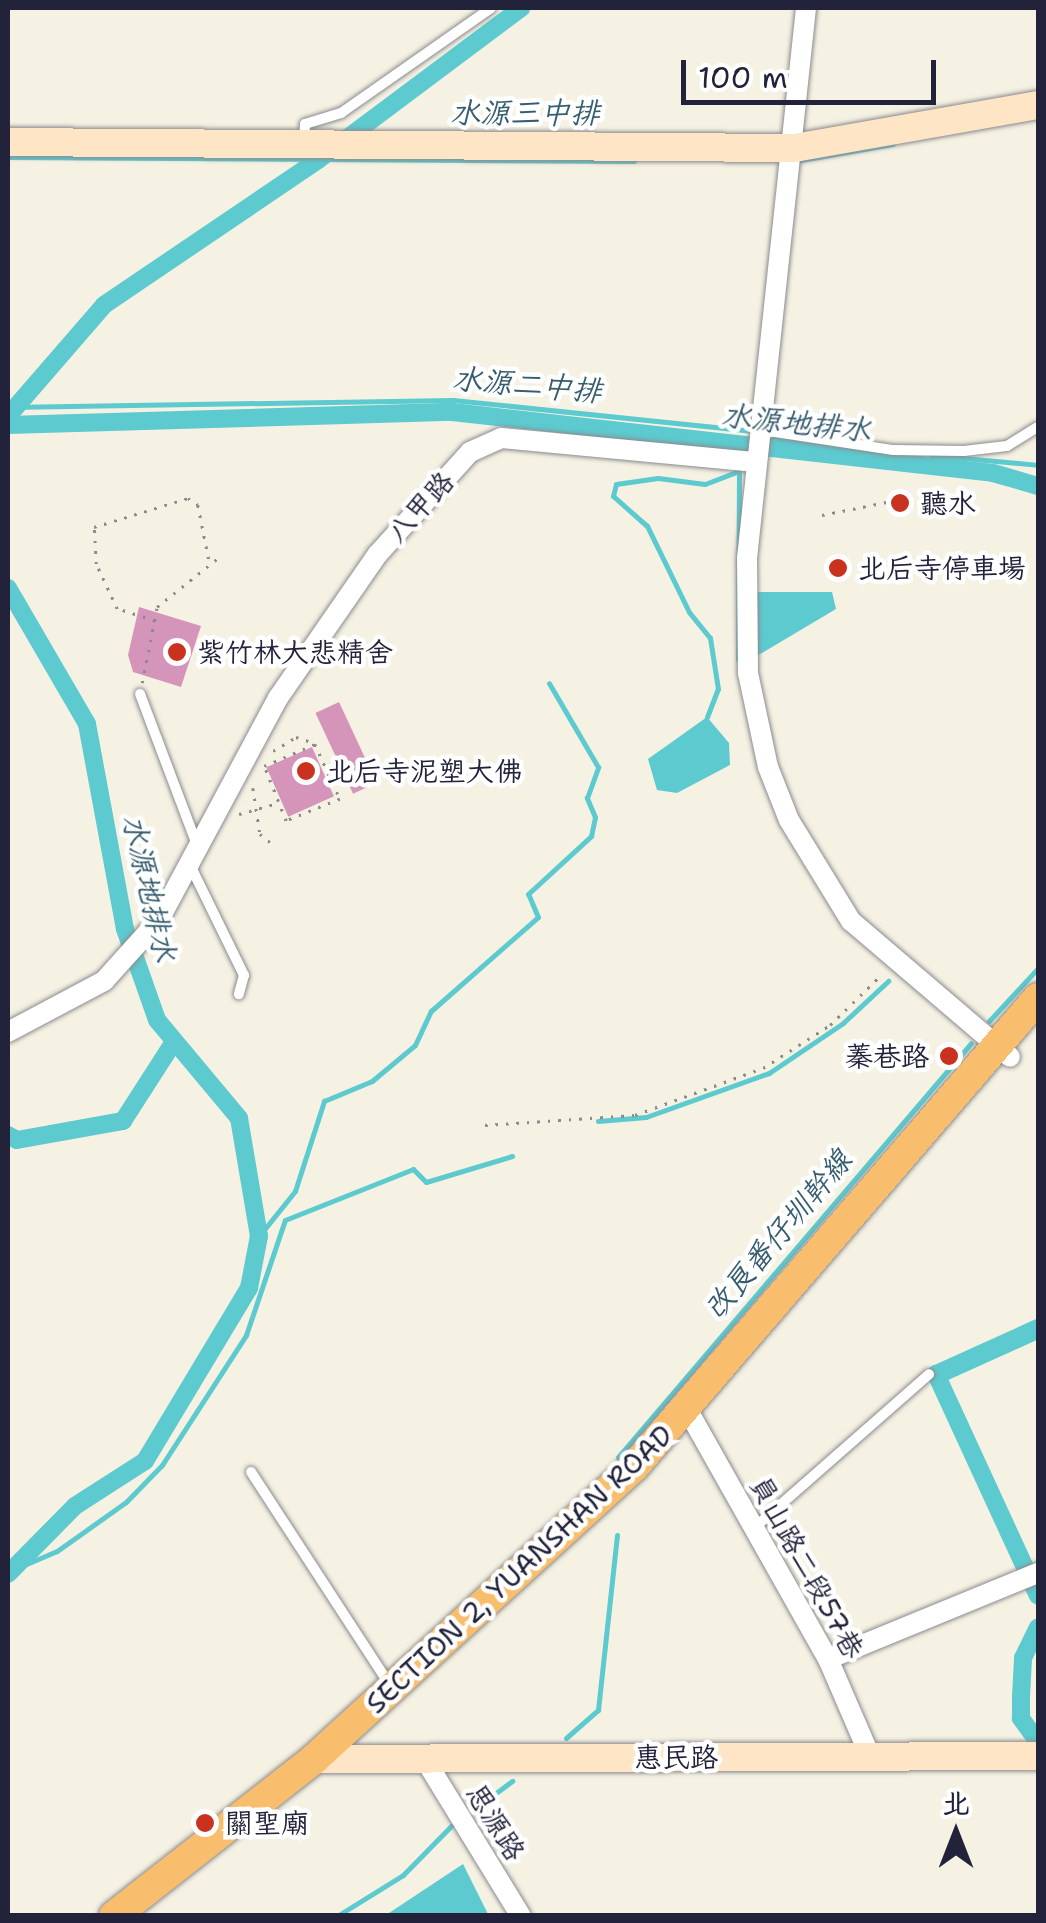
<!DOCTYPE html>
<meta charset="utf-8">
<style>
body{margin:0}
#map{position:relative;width:1046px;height:1923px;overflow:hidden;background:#f5f2e3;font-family:"Shantell Sans","LXGW WenKai TC",sans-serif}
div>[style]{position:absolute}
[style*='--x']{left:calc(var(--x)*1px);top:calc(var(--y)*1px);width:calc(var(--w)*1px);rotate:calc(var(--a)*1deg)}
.water>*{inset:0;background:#5ccacf}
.stream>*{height:5px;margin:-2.5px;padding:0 2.5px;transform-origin:2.5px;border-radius:2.5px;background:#5ccacf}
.canal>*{height:18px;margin:-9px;padding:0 9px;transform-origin:9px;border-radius:9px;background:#5ccacf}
.building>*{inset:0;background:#d595ba;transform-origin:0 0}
.path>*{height:2.5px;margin-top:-1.25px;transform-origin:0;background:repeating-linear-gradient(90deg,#8c8a8f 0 2.5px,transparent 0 10.5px)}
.roads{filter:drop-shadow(0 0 2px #8c8a8f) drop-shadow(0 0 2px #8c8a8f)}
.lane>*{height:10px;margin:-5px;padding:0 5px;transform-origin:5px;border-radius:5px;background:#fff}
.street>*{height:20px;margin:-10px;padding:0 10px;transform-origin:10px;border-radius:10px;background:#fff}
.secondary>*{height:28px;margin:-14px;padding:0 14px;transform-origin:14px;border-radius:14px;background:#fde5c5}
.primary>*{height:30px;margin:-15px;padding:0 15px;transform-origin:15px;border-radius:15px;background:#f9be6d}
.dots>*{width:28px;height:28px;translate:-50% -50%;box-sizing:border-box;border:5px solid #fff;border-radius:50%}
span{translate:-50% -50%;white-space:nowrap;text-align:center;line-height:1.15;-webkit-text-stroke:9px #fff;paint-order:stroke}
.poi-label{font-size:28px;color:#22223b}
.left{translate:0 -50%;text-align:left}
.right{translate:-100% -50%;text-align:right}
.street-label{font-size:28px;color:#22223b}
.water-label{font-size:30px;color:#365d6f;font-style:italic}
.frame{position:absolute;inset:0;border:10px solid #22223b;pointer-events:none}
.north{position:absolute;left:906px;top:1783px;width:100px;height:100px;-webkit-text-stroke:8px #fff;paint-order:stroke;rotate:0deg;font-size:28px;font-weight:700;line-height:40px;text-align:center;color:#22223b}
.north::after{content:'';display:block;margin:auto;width:35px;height:45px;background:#22223b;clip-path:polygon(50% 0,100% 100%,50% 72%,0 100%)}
.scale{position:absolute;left:681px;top:60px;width:255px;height:45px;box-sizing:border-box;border:5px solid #22223b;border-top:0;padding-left:12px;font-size:30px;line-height:35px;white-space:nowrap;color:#22223b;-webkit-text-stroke:8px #fff;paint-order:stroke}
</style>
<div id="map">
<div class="water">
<i style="clip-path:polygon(757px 592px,832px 592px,836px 609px,752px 659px)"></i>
<i style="clip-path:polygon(707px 717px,729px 743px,730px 765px,677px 793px,657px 790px,648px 759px)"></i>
<i style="clip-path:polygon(463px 1864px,488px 1914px,386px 1915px)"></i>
</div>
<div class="stream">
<i style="--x:8;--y:157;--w:626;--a:0.37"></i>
<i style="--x:795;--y:161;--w:99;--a:-9.8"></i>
<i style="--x:8;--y:407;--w:445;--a:-0.9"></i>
<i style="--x:453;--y:400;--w:302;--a:5.9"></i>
<i style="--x:768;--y:437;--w:88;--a:7.9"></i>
<i style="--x:743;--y:449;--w:1;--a:-45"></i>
<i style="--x:931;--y:455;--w:107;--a:5.3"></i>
<i style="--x:707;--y:717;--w:30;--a:-69"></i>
<i style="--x:718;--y:689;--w:52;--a:-98.9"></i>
<i style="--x:710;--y:638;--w:33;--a:-129"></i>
<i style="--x:689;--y:612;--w:96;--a:-116"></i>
<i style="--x:647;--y:526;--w:45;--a:-138.6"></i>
<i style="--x:613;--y:496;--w:12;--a:-76"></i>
<i style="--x:616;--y:484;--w:42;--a:-8.1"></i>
<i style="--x:658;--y:478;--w:47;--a:7.3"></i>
<i style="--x:705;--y:484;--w:36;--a:-21"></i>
<i style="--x:739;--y:471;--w:189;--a:90.3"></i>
<i style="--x:989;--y:1021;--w:72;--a:-47.2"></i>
<i style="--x:598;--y:1121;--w:48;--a:-4.8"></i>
<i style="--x:646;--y:1117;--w:131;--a:-19.7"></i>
<i style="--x:769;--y:1073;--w:89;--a:-34"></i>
<i style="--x:843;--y:1023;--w:62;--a:-43"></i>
<i style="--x:259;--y:1236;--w:58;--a:-51.3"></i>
<i style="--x:295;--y:1191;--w:95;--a:-72.1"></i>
<i style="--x:324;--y:1101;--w:52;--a:-22.6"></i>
<i style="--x:372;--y:1081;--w:56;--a:-39.9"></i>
<i style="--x:415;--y:1045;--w:38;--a:-65"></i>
<i style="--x:431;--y:1011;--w:142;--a:-41.3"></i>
<i style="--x:538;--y:917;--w:25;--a:-113"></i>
<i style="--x:528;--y:894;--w:86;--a:-42.6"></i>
<i style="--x:591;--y:836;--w:19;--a:-78"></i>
<i style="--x:595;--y:817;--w:21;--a:-113"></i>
<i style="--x:587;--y:798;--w:33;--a:-70"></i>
<i style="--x:598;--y:767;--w:97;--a:-120.3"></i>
<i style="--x:945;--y:1378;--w:102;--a:-24.3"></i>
<i style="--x:618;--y:1457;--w:544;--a:-49.55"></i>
<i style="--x:10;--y:1571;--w:51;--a:-23.1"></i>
<i style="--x:57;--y:1551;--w:85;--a:-35.4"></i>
<i style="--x:126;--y:1502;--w:52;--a:-45.8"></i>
<i style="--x:162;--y:1465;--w:155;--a:-57.1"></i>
<i style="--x:246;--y:1335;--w:121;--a:-71.3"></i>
<i style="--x:285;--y:1220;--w:138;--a:-21.7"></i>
<i style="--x:413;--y:1169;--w:18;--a:45"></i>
<i style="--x:426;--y:1182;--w:90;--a:-16.8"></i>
<i style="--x:566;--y:1738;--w:43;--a:-41.2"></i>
<i style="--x:598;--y:1710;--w:176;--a:-83.8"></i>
<i style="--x:473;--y:1810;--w:49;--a:-36.6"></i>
<i style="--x:337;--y:1916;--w:78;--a:-31.8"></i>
<i style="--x:403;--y:1875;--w:69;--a:-45.6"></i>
</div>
<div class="canal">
<i style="--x:8;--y:416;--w:147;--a:-49.1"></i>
<i style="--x:104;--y:305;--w:258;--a:-34.1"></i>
<i style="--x:318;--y:160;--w:254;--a:-36.8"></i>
<i style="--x:8;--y:425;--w:444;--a:-1.7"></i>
<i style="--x:452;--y:412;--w:544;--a:6.43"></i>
<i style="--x:993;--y:473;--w:47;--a:16.1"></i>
<i style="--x:8;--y:588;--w:157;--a:59.8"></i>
<i style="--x:87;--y:724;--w:208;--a:79.5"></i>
<i style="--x:125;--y:929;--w:96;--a:70.6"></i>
<i style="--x:157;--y:1020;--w:128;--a:50.1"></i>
<i style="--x:239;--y:1118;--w:120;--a:80.4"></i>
<i style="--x:259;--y:1236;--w:53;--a:100.9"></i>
<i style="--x:249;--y:1288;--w:202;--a:121"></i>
<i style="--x:145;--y:1461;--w:83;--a:147.3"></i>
<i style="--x:75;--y:1506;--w:95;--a:134.6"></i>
<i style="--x:8;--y:1135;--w:10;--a:29"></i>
<i style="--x:17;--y:1140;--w:108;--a:-10.2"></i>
<i style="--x:123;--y:1121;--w:93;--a:-57.3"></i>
<i style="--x:1038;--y:1328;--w:112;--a:155.7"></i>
<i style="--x:936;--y:1374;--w:244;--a:65.3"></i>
<i style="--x:1036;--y:1739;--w:26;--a:-126"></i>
<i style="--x:1021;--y:1718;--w:21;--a:-90"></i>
<i style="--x:1021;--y:1697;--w:39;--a:-87"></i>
<i style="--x:1023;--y:1658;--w:34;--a:-64"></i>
</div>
<div class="building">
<i style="clip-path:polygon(139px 607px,201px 626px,181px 687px,133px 672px,128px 655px)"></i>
<i style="left:339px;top:702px;width:89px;height:26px;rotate:65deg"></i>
<i style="left:312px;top:747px;width:54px;height:50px;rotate:66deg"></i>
</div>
<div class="path">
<i style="--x:822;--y:515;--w:71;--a:-11.3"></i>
<i style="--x:155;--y:621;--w:40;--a:-162"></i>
<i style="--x:117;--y:609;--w:50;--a:-115"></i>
<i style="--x:96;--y:564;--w:37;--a:-93"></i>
<i style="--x:94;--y:527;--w:98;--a:-17.1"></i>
<i style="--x:188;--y:498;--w:12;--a:35"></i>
<i style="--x:198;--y:505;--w:56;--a:78.7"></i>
<i style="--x:142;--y:683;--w:77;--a:-78.8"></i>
<i style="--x:157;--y:607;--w:78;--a:-38.8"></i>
<i style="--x:315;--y:744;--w:60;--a:65.6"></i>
<i style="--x:340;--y:799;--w:58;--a:157.8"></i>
<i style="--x:286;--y:821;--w:59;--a:-111.8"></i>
<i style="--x:264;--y:766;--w:56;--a:-23.3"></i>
<i style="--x:273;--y:751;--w:27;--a:-31"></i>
<i style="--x:296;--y:737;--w:19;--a:18"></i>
<i style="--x:253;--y:788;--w:47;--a:81.3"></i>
<i style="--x:260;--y:834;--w:13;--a:39"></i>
<i style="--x:239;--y:814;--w:41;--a:-15.8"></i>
<i style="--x:485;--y:1125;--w:150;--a:-3.8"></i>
<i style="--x:635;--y:1115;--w:136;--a:-20.2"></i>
<i style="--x:763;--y:1068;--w:80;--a:-32.7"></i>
<i style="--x:830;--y:1025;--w:73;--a:-44.4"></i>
</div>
<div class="roads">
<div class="lane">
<i style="--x:304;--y:143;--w:19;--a:-87"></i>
<i style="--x:305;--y:124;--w:38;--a:-17"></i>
<i style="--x:341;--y:113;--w:183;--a:-35"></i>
<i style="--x:762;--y:430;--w:133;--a:8.7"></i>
<i style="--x:893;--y:450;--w:71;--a:0.8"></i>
<i style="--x:964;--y:451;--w:43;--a:-6.6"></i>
<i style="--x:1007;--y:446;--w:36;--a:-32"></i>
<i style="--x:140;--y:694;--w:158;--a:69.3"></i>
<i style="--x:190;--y:865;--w:123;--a:63.9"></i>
<i style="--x:244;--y:975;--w:20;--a:105"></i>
<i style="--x:251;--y:1472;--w:254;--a:56.9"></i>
<i style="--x:754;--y:1528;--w:233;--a:-41.3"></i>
</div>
<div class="street">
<i style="--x:806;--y:8;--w:553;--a:96.12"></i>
<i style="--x:747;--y:558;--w:115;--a:89.5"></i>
<i style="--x:748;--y:673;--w:96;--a:78"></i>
<i style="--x:768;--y:767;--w:57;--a:68.4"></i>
<i style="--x:789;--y:820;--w:119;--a:58.5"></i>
<i style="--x:851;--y:921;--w:209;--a:40.5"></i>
<i style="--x:8;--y:1032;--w:109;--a:-28"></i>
<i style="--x:104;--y:981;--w:82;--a:-48"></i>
<i style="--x:159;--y:920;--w:252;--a:-61.8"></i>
<i style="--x:278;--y:698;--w:174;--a:-55.3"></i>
<i style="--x:377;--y:555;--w:139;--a:-47.9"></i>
<i style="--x:470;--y:452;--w:34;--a:-24"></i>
<i style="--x:501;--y:438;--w:257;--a:5.4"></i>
<i style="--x:687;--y:1409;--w:287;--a:60.6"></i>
<i style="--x:828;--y:1659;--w:106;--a:66.6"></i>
<i style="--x:828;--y:1659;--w:227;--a:-22.3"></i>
<i style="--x:424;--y:1758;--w:185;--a:58.5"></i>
</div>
<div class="secondary">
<i style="--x:8;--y:142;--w:786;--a:0.44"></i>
<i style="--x:794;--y:148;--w:248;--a:-10"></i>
<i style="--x:314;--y:1759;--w:724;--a:-0.24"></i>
</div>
<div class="primary">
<i style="--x:114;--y:1916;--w:254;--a:-38.1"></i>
<i style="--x:314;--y:1759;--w:433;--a:-42.4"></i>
<i style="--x:634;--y:1467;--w:619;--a:-49.26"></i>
</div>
</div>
<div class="dots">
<i style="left:900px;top:503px;background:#c8321e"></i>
<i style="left:838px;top:568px;background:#c8321e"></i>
<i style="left:177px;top:652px;background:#c8321e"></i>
<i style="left:306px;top:771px;background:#c8321e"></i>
<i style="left:949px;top:1056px;background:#c8321e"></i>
<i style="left:205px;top:1823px;background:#c8321e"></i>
</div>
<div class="poi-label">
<span class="left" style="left:920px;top:503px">聽水</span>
<span class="left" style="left:858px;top:568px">北后寺停車場</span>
<span class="left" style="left:197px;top:652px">紫竹林大悲精舍</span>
<span class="left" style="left:326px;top:771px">北后寺泥塑大佛</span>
<span class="right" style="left:929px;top:1056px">蓁巷路</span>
<span class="left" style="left:225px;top:1823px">關聖廟</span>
</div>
<div class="street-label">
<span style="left:420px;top:507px;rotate:-48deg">八甲路</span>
<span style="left:807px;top:1567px;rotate:61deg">員山路二段57巷</span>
<span style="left:519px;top:1569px;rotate:-43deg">SECTION 2, YUANSHAN ROAD</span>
<span style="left:676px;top:1757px">惠民路</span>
<span style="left:496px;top:1822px;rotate:58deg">思源路</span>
</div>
<div class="water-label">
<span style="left:525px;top:113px">水源三中排</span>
<span style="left:527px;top:385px;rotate:5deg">水源二中排</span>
<span style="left:796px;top:423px;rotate:6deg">水源地排水</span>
<span style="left:149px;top:888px;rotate:77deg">水源地排水</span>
<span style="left:778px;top:1235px;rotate:-50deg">改良番仔圳幹線</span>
</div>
<div class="frame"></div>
<div class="north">北</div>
<div class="scale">100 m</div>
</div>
